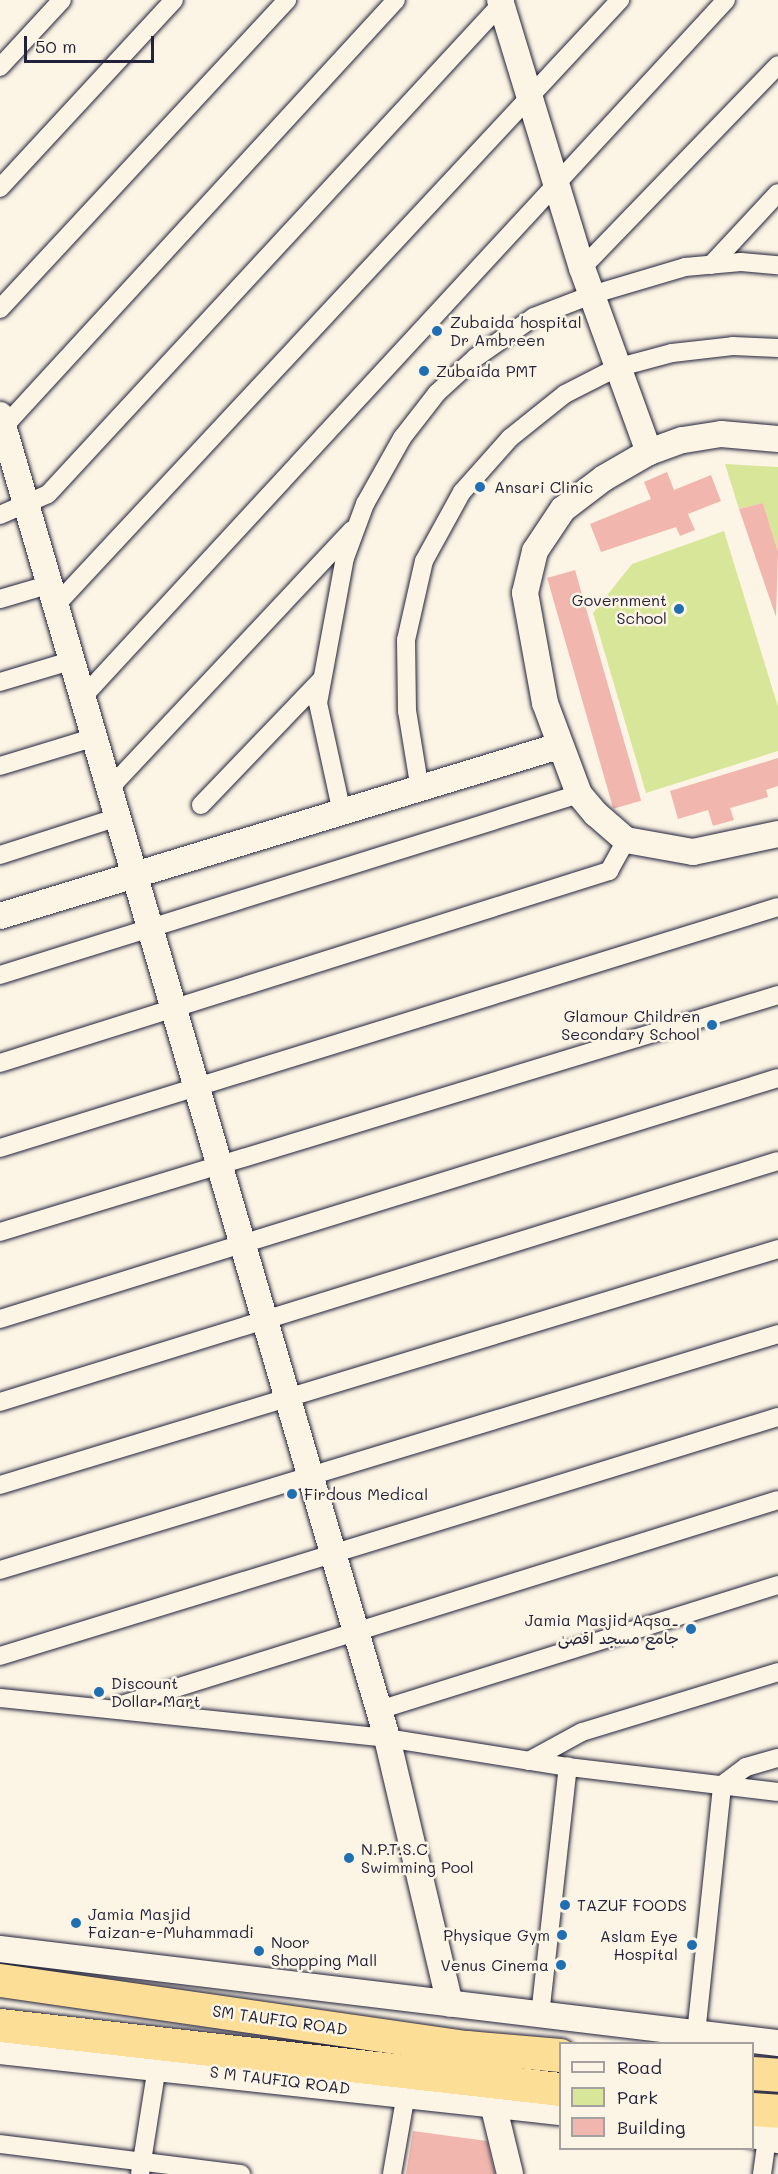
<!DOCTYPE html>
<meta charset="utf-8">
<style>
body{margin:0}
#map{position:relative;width:778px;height:2174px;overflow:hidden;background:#fcf5e5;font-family:Mali,"Playpen Sans Arabic",sans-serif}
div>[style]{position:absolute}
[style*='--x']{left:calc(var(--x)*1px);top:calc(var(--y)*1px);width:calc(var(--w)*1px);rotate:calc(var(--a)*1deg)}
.green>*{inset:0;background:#d8e699}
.building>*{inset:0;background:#f1b6ae;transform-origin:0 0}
.roads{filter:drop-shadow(0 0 2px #22223b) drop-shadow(0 0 2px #22223b)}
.street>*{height:18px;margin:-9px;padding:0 9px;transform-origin:9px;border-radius:9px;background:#fcf5e5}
.secondary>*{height:26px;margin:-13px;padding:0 13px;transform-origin:13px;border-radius:13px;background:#fcf5e5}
.highway>*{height:33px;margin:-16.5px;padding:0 16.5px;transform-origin:16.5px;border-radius:16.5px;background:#fdde96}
.dots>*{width:16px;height:16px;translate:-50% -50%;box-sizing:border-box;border:3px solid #fcf5e5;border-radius:50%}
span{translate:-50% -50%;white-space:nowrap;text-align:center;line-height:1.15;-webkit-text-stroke:5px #fcf5e5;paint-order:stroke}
.poi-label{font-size:16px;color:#22223b}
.left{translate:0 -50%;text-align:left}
.right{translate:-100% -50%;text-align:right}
.street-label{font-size:16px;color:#22223b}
.legend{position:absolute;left:559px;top:2042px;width:195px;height:108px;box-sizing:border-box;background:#fcf5e5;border:2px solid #a5a1a1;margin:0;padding:8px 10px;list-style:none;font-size:18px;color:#22223b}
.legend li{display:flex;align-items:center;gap:12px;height:30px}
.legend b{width:30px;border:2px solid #a5a1a1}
.scale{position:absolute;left:24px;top:36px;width:130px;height:27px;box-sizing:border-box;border:3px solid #22223b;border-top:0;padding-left:8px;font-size:18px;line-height:21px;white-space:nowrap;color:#22223b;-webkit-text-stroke:4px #fcf5e5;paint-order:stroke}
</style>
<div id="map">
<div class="green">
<i style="clip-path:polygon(725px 464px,778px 467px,778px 552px,763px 503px,739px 509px)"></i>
<i style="clip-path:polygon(724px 531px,778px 707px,778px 751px,646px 793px,593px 613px,632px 564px)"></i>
</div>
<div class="building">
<i style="clip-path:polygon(667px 472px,674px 490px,711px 475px,721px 501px,688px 514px,695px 530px,680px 536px,676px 527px,601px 552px,590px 524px,651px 499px,644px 482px)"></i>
<i style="clip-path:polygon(763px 503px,778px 552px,776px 617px,739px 509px)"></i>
<i style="left:575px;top:570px;width:240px;height:29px;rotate:74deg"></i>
<i style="clip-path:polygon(778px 758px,778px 786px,766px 790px,768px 797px,730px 808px,734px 820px,713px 826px,708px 810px,678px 819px,670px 791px)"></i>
<i style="clip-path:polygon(413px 2131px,487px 2141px,495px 2174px,406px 2174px)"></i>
</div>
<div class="roads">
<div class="street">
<i style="--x:0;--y:67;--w:91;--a:-47.2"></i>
<i style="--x:0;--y:188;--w:256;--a:-47.2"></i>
<i style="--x:711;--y:265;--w:98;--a:-47.1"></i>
<i style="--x:582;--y:268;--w:282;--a:-46"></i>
<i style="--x:0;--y:309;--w:422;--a:-47.1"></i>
<i style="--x:0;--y:431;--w:585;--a:-47.42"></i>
<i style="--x:0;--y:515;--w:52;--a:-23.6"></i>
<i style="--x:48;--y:494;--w:673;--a:-47.23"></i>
<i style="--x:0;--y:599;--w:50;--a:-16.3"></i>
<i style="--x:55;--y:606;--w:829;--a:-47.01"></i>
<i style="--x:0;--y:682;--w:73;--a:-16.7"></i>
<i style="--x:81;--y:699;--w:951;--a:-47.3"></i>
<i style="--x:0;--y:766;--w:96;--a:-16.9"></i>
<i style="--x:420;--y:790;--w:80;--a:-99.3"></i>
<i style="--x:407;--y:711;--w:71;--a:-90.8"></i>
<i style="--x:406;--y:640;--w:81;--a:-77.2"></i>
<i style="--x:424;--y:561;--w:79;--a:-61.2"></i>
<i style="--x:462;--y:492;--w:72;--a:-48.4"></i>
<i style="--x:510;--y:438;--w:70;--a:-38.7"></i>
<i style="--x:565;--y:394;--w:57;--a:-27"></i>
<i style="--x:616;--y:368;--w:58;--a:-15"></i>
<i style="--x:672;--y:353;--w:61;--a:-6.5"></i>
<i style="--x:733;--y:346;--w:45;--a:2.5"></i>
<i style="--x:107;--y:791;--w:358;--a:-46.8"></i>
<i style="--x:201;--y:805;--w:175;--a:-46.2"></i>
<i style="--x:342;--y:813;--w:113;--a:-102.3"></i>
<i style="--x:318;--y:703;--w:147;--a:-79.5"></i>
<i style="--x:345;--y:558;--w:58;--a:-69.7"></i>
<i style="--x:365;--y:504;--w:76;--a:-60.7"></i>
<i style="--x:402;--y:438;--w:57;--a:-52.1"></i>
<i style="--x:437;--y:393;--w:52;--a:-42.6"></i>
<i style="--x:475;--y:358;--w:72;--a:-34.8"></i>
<i style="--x:534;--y:317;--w:61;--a:-21.1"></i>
<i style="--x:591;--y:295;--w:98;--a:-16.6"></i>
<i style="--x:685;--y:267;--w:56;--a:-5.1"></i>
<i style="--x:741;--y:262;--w:37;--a:5"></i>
<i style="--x:0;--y:855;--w:121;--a:-17.8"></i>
<i style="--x:0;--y:975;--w:607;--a:-17.36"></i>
<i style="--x:0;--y:1063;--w:639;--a:-17.5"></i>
<i style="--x:609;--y:871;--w:35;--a:-61"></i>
<i style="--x:0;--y:1148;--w:814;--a:-17.21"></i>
<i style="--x:0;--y:1232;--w:813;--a:-16.94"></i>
<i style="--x:0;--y:1319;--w:814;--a:-17.21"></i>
<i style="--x:0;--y:1402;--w:814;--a:-17.21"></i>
<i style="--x:0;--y:1485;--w:813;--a:-16.87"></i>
<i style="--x:0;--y:1570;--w:813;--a:-16.87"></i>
<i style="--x:0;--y:1656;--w:814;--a:-17.08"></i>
<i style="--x:0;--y:1698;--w:389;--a:5.9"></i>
<i style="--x:387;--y:1738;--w:183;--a:9.1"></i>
<i style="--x:568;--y:1767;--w:211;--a:6.8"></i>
<i style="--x:118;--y:1706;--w:691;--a:-17.33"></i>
<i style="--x:379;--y:1710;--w:418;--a:-17.4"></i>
<i style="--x:529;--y:1761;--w:60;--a:-28.7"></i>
<i style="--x:582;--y:1732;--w:205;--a:-17"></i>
<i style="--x:540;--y:2015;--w:250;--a:-83.6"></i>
<i style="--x:696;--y:2034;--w:250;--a:-84"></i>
<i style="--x:722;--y:1785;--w:30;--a:-37"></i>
<i style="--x:746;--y:1767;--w:33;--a:-16"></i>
<i style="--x:0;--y:2144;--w:243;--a:7.1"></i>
<i style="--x:140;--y:2174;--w:108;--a:-81"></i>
<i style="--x:392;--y:2174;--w:81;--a:-80.1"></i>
<i style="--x:762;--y:2174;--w:36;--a:-82"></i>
</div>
<div class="secondary">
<i style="--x:500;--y:0;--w:280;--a:73"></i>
<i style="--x:582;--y:268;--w:196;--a:70"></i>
<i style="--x:0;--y:415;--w:1378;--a:73.69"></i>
<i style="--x:387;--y:1738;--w:273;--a:76.7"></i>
<i style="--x:778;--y:439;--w:57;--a:-175"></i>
<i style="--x:721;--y:434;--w:39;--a:171"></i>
<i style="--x:682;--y:440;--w:35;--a:160"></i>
<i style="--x:649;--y:452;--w:52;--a:150"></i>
<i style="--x:604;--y:478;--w:51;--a:142.9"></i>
<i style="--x:563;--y:509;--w:50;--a:123.7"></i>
<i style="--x:535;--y:551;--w:43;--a:103.4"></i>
<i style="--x:525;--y:593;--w:112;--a:79.7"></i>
<i style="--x:545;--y:703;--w:97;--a:69.5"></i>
<i style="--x:579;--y:794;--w:26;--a:50"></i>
<i style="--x:596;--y:814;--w:40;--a:41"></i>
<i style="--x:626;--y:840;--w:68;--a:10.2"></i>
<i style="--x:693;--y:852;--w:87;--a:-12"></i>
<i style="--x:0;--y:916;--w:584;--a:-16.92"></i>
<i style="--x:0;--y:1949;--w:784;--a:6.89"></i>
<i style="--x:0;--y:2051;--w:563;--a:6.22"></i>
<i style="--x:493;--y:2104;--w:72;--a:76.3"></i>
<i style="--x:752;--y:2135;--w:26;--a:11"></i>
</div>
<div class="highway">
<i style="--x:0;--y:1980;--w:472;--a:8.2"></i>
<i style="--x:467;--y:2047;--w:93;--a:4.9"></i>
<i style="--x:0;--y:2025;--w:564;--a:6.52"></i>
<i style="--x:752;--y:2073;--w:26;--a:4"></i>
<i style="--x:752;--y:2109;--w:26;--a:4"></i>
</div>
</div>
<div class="dots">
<i style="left:437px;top:331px;background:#1f6fb2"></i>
<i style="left:424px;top:371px;background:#1f6fb2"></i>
<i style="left:480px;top:487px;background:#1f6fb2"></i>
<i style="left:679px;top:609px;background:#1f6fb2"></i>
<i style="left:712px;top:1025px;background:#1f6fb2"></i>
<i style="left:292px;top:1494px;background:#1f6fb2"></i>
<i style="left:691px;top:1629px;background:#1f6fb2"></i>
<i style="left:99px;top:1692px;background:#1f6fb2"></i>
<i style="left:349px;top:1858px;background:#1f6fb2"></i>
<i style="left:565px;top:1905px;background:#1f6fb2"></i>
<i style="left:76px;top:1923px;background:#1f6fb2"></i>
<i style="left:562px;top:1935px;background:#1f6fb2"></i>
<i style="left:692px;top:1945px;background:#1f6fb2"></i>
<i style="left:259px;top:1951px;background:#1f6fb2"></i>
<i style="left:561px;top:1965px;background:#1f6fb2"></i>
</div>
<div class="poi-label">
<span class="left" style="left:450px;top:331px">Zubaida hospital<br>Dr Ambreen</span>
<span class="left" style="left:436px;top:371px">Zubaida PMT</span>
<span class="left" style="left:494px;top:487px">Ansari Clinic</span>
<span class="right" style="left:667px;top:609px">Government<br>School</span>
<span class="right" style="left:700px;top:1025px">Glamour Children<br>Secondary School</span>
<span class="left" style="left:304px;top:1494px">Firdous Medical</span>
<span class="right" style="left:679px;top:1629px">Jamia Masjid Aqsa۔<br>جامع مسجد اقصیٰ</span>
<span class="left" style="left:111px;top:1692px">Discount<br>Dollar Mart</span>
<span class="left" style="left:361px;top:1858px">N.P.T.S.C<br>Swimming Pool</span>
<span class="left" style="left:577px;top:1905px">TAZUF FOODS</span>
<span class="left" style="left:88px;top:1923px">Jamia Masjid<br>Faizan-e-Muhammadi</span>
<span class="right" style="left:550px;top:1935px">Physique Gym</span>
<span class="right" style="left:678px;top:1945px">Aslam Eye<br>Hospital</span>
<span class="left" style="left:271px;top:1951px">Noor<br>Shopping Mall</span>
<span class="right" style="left:549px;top:1965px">Venus Cinema</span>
</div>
<div class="street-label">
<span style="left:280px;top:2020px;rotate:8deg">SM TAUFIQ ROAD</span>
<span style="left:280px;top:2080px;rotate:7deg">S M TAUFIQ ROAD</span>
</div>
<ul class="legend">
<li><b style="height:8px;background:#fcf5e5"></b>Road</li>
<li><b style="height:16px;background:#d8e699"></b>Park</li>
<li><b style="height:16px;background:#f1b6ae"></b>Building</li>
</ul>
<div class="scale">50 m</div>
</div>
